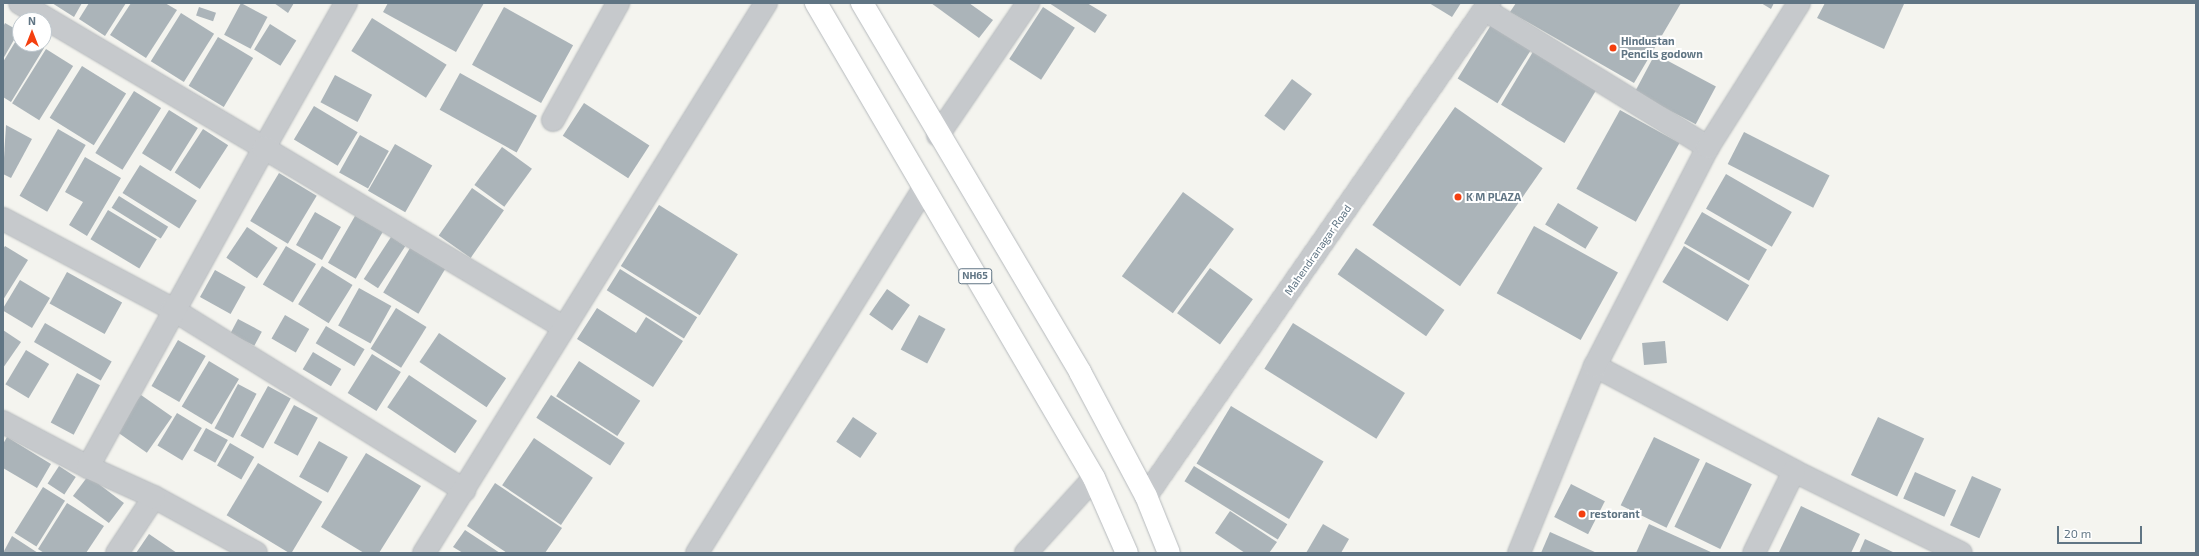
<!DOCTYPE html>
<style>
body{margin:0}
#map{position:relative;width:2199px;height:556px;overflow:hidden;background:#f4f4ef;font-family:"Exo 2",sans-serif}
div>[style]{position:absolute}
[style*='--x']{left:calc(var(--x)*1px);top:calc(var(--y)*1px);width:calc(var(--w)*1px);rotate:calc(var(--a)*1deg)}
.building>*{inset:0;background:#abb4b9;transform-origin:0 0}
.roads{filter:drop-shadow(0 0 1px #b5b9bc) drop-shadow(0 0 1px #b5b9bc)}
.minor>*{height:22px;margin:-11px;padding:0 11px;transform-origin:11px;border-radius:11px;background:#c6c9cc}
.highway>*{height:22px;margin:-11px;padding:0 11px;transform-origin:11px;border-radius:11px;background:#fff}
.dots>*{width:11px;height:11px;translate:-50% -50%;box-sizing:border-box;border:2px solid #fff;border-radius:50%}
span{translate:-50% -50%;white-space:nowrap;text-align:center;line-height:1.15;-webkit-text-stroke:4px #fff;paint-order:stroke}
.shield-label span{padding:1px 3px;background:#fff;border:1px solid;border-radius:3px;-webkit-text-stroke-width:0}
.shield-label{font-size:10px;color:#607584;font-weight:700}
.poi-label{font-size:11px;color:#607584;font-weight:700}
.left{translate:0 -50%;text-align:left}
.street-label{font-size:11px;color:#607584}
.frame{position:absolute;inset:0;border:4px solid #607584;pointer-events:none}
.north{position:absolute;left:12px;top:12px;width:40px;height:40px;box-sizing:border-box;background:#fff;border:1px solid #bfc8ce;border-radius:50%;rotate:0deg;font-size:11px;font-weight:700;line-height:16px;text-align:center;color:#607584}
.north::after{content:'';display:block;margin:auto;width:14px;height:18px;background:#f43f0f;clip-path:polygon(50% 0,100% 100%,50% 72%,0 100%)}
.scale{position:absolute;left:2057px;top:526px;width:85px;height:18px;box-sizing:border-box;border:2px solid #607584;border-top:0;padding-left:5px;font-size:12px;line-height:14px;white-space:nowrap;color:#607584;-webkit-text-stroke:3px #fff;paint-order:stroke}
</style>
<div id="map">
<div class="building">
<i style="clip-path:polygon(52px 3px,82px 3px,74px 17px)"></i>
<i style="clip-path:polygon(89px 3px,126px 3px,105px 36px,79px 19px)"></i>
<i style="clip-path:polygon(131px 3px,165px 3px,177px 10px,146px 58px,110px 35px)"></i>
<i style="left:241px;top:3px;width:30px;height:36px;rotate:28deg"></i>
<i style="clip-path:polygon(274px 3px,294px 3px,288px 13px)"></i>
<i style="clip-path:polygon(388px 3px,484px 3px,456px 52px,383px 12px)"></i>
<i style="clip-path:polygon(931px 3px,969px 3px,993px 20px,979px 38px)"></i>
<i style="clip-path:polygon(1049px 3px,1087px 3px,1107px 15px,1095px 33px)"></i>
<i style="clip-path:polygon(1429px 3px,1461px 3px,1452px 17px)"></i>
<i style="clip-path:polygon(1516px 3px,1681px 3px,1634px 83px,1510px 12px)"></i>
<i style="clip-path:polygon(1761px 3px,1774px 3px,1771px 9px)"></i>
<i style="clip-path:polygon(1825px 3px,1901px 3px,1904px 4px,1884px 49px,1817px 18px)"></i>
<i style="left:199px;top:7px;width:18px;height:9px;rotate:19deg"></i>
<i style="left:504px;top:7px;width:79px;height:66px;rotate:29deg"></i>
<i style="left:1043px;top:7px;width:38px;height:62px;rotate:33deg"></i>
<i style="left:181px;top:13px;width:39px;height:57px;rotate:32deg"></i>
<i style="left:372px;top:18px;width:88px;height:39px;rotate:32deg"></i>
<i style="clip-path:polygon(5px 23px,19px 31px,3px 59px,3px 27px)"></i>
<i style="left:270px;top:24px;width:31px;height:30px;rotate:32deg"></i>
<i style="left:1491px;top:25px;width:47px;height:63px;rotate:32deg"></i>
<i style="clip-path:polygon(20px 34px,20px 44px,37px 44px,44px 48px,11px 102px,3px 97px,3px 62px)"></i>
<i style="left:218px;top:37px;width:41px;height:57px;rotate:31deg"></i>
<i style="left:46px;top:49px;width:32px;height:64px;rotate:32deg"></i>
<i style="left:1534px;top:50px;width:74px;height:64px;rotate:31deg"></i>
<i style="left:1655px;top:54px;width:69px;height:43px;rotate:28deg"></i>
<i style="left:82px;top:66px;width:52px;height:61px;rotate:32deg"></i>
<i style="left:460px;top:73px;width:88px;height:42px;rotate:29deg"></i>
<i style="left:335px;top:75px;width:42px;height:31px;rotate:28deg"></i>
<i style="left:1292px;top:79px;width:25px;height:46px;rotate:37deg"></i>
<i style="left:134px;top:91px;width:32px;height:73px;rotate:32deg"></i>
<i style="left:584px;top:103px;width:78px;height:39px;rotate:33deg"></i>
<i style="left:314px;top:106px;width:51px;height:39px;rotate:31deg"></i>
<i style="left:1455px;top:107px;width:107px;height:144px;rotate:35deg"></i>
<i style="left:169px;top:110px;width:34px;height:51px;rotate:32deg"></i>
<i style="left:1620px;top:110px;width:68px;height:90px;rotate:29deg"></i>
<i style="clip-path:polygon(6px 125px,32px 139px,11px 178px,3px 174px)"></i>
<i style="left:58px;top:129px;width:32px;height:77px;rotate:30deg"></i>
<i style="left:203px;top:129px;width:30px;height:52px;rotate:33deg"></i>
<i style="left:1744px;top:132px;width:96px;height:36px;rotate:27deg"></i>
<i style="left:360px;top:135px;width:33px;height:43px;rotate:29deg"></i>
<i style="left:395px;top:144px;width:43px;height:54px;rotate:30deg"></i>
<i style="left:502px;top:147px;width:37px;height:47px;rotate:36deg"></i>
<i style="clip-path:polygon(85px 157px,121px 178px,87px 236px,69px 225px,83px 202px,65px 192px)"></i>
<i style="left:140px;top:165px;width:67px;height:33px;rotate:32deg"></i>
<i style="left:279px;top:173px;width:44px;height:56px;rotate:31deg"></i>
<i style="left:1726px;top:174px;width:76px;height:40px;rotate:30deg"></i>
<i style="left:472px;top:188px;width:39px;height:58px;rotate:35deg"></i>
<i style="left:1183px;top:192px;width:63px;height:104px;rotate:36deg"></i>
<i style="left:119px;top:196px;width:58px;height:14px;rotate:32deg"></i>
<i style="left:1558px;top:203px;width:47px;height:25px;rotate:31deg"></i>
<i style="left:659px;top:205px;width:93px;height:72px;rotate:32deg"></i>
<i style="left:108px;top:210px;width:57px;height:34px;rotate:31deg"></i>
<i style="left:315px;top:212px;width:30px;height:38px;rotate:30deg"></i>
<i style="left:1702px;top:212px;width:75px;height:36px;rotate:30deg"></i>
<i style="left:355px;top:216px;width:32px;height:54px;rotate:30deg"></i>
<i style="left:1534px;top:226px;width:96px;height:77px;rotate:29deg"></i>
<i style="left:247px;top:227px;width:37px;height:37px;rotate:34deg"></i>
<i style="left:391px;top:237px;width:17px;height:50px;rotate:33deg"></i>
<i style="clip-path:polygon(5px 246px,28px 260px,3px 300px,3px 249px)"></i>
<i style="left:286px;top:246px;width:35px;height:45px;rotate:31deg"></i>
<i style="left:1684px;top:246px;width:76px;height:42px;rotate:31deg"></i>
<i style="left:410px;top:248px;width:41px;height:52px;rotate:31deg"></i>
<i style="left:1356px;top:248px;width:108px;height:32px;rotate:35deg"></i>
<i style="left:322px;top:266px;width:36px;height:45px;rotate:32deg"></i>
<i style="left:1210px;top:268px;width:53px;height:56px;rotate:36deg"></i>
<i style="left:620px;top:269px;width:91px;height:25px;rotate:32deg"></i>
<i style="left:215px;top:270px;width:35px;height:31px;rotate:29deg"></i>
<i style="left:67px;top:272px;width:63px;height:36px;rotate:29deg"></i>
<i style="left:20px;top:280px;width:35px;height:35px;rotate:31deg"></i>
<i style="left:359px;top:288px;width:37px;height:43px;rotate:29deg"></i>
<i style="left:887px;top:289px;width:28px;height:31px;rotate:35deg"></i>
<i style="left:396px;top:308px;width:36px;height:48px;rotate:32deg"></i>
<i style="clip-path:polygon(597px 308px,636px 333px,646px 317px,683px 341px,653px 387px,577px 339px)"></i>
<i style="left:285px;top:315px;width:28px;height:27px;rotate:30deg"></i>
<i style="left:919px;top:315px;width:30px;height:39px;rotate:28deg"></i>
<i style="left:238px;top:319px;width:27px;height:16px;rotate:28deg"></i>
<i style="left:45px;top:323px;width:77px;height:22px;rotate:30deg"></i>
<i style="left:1293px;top:323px;width:132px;height:54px;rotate:32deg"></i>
<i style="left:326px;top:326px;width:45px;height:20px;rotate:31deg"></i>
<i style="clip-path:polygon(3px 330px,21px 342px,3px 368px)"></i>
<i style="left:439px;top:333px;width:81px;height:35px;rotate:34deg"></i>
<i style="left:178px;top:340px;width:32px;height:53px;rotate:30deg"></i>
<i style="left:1665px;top:341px;width:22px;height:23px;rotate:85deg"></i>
<i style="left:26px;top:350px;width:27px;height:40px;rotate:31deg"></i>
<i style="left:313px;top:352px;width:33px;height:20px;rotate:31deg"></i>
<i style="left:372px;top:354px;width:34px;height:46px;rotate:32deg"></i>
<i style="left:209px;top:361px;width:35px;height:53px;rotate:31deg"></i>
<i style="left:579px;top:361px;width:73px;height:42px;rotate:33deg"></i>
<i style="left:77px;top:373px;width:26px;height:56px;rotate:28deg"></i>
<i style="left:409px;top:375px;width:82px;height:39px;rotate:34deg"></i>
<i style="left:238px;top:384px;width:21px;height:50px;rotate:28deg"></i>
<i style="left:268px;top:386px;width:26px;height:57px;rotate:29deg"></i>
<i style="left:141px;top:395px;width:38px;height:44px;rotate:35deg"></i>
<i style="left:551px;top:395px;width:88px;height:27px;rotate:33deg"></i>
<i style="left:294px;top:405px;width:27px;height:43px;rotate:28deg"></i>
<i style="left:1231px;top:406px;width:108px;height:67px;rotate:31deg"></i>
<i style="left:177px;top:413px;width:29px;height:38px;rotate:31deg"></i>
<i style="left:853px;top:417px;width:29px;height:30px;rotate:34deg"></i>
<i style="left:1878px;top:417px;width:51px;height:64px;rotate:25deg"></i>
<i style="left:206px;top:428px;width:25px;height:26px;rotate:29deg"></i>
<i style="clip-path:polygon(7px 437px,51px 464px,37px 488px,3px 468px,3px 444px)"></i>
<i style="left:1654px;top:437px;width:51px;height:76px;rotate:26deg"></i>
<i style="left:534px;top:438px;width:71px;height:57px;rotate:34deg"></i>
<i style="left:319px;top:441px;width:33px;height:41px;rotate:29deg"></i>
<i style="left:230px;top:443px;width:28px;height:26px;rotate:30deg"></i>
<i style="clip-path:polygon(366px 453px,421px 486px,379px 553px,364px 553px,321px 527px)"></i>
<i style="left:1706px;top:462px;width:51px;height:72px;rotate:26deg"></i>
<i style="left:258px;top:463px;width:75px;height:61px;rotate:31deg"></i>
<i style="left:59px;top:466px;width:20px;height:21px;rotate:33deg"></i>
<i style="left:1194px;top:466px;width:110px;height:18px;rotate:32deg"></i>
<i style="left:1915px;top:472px;width:45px;height:29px;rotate:24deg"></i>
<i style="left:88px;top:476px;width:45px;height:25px;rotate:37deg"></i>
<i style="left:1972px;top:476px;width:32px;height:54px;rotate:24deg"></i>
<i style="clip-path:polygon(495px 483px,562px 528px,545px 553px,507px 553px,467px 526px)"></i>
<i style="left:1571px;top:484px;width:38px;height:37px;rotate:27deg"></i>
<i style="left:43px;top:487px;width:26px;height:54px;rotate:32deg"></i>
<i style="clip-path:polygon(67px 503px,104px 526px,86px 553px,44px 553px,38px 549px)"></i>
<i style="clip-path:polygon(1801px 506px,1860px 534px,1851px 553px,1779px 552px)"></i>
<i style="clip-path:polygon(1230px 511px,1277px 542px,1269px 553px,1245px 553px,1215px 533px)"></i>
<i style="clip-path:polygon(1323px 524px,1349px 539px,1341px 553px,1306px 553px)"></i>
<i style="clip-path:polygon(1649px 524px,1713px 553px,1636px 553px)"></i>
<i style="clip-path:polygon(465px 530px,500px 553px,463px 553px,453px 547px)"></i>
<i style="clip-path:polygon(1550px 532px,1597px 553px,1541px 553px)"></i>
<i style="clip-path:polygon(149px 534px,177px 553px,136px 553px)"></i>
<i style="clip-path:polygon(12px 536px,38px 553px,3px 553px)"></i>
<i style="clip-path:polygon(1865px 539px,1895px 553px,1859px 553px)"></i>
</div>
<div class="roads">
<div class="minor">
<i style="--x:20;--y:3;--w:284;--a:30.7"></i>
<i style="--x:264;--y:148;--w:167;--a:-60.5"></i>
<i style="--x:1485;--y:10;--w:262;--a:31.6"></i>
<i style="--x:553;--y:120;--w:134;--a:-60.9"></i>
<i style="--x:938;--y:135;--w:160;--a:-55.7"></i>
<i style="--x:3;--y:219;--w:191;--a:28"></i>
<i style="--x:172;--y:309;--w:344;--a:31.8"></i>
<i style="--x:1595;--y:366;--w:225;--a:27.8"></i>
<i style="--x:1794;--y:471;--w:186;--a:26.2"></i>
<i style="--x:3;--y:422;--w:96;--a:27.9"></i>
<i style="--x:1146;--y:496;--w:601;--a:-55.17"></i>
<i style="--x:117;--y:553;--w:67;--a:-56.5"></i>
<i style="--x:256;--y:553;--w:116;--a:-151.2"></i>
<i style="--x:154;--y:497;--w:72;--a:-155.6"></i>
<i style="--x:88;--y:467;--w:364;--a:-61.1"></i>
<i style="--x:264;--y:148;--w:348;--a:30.9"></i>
<i style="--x:424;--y:553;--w:648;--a:-58.13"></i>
<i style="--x:697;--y:553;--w:429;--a:-58.1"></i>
<i style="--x:1026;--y:553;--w:101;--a:-47.8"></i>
<i style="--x:1519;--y:553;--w:202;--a:-67.9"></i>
<i style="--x:1595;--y:366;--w:246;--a:-62.7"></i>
<i style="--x:1708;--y:147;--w:170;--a:-57.7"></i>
<i style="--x:1754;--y:553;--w:91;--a:-64"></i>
</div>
<div class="highway">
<i style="--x:816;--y:3;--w:550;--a:59.66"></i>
<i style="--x:1094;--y:478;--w:82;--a:66.3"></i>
<i style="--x:862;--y:3;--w:429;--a:59.4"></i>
<i style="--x:1080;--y:372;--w:140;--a:62"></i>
<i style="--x:1146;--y:496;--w:61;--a:68"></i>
</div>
</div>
<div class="dots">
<i style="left:1613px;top:48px;background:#f43f0f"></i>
<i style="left:1458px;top:197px;background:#f43f0f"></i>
<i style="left:1582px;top:514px;background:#f43f0f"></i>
</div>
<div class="shield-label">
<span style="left:975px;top:276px">NH65</span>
</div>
<div class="poi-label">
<span class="left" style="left:1621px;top:48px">Hindustan<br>Pencils godown</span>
<span class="left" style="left:1466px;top:197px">K M PLAZA</span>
<span class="left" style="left:1590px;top:514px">restorant</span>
</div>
<div class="street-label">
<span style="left:1318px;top:250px;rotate:-55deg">Mahendranagar Road</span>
</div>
<div class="frame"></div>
<div class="north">N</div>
<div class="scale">20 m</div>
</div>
